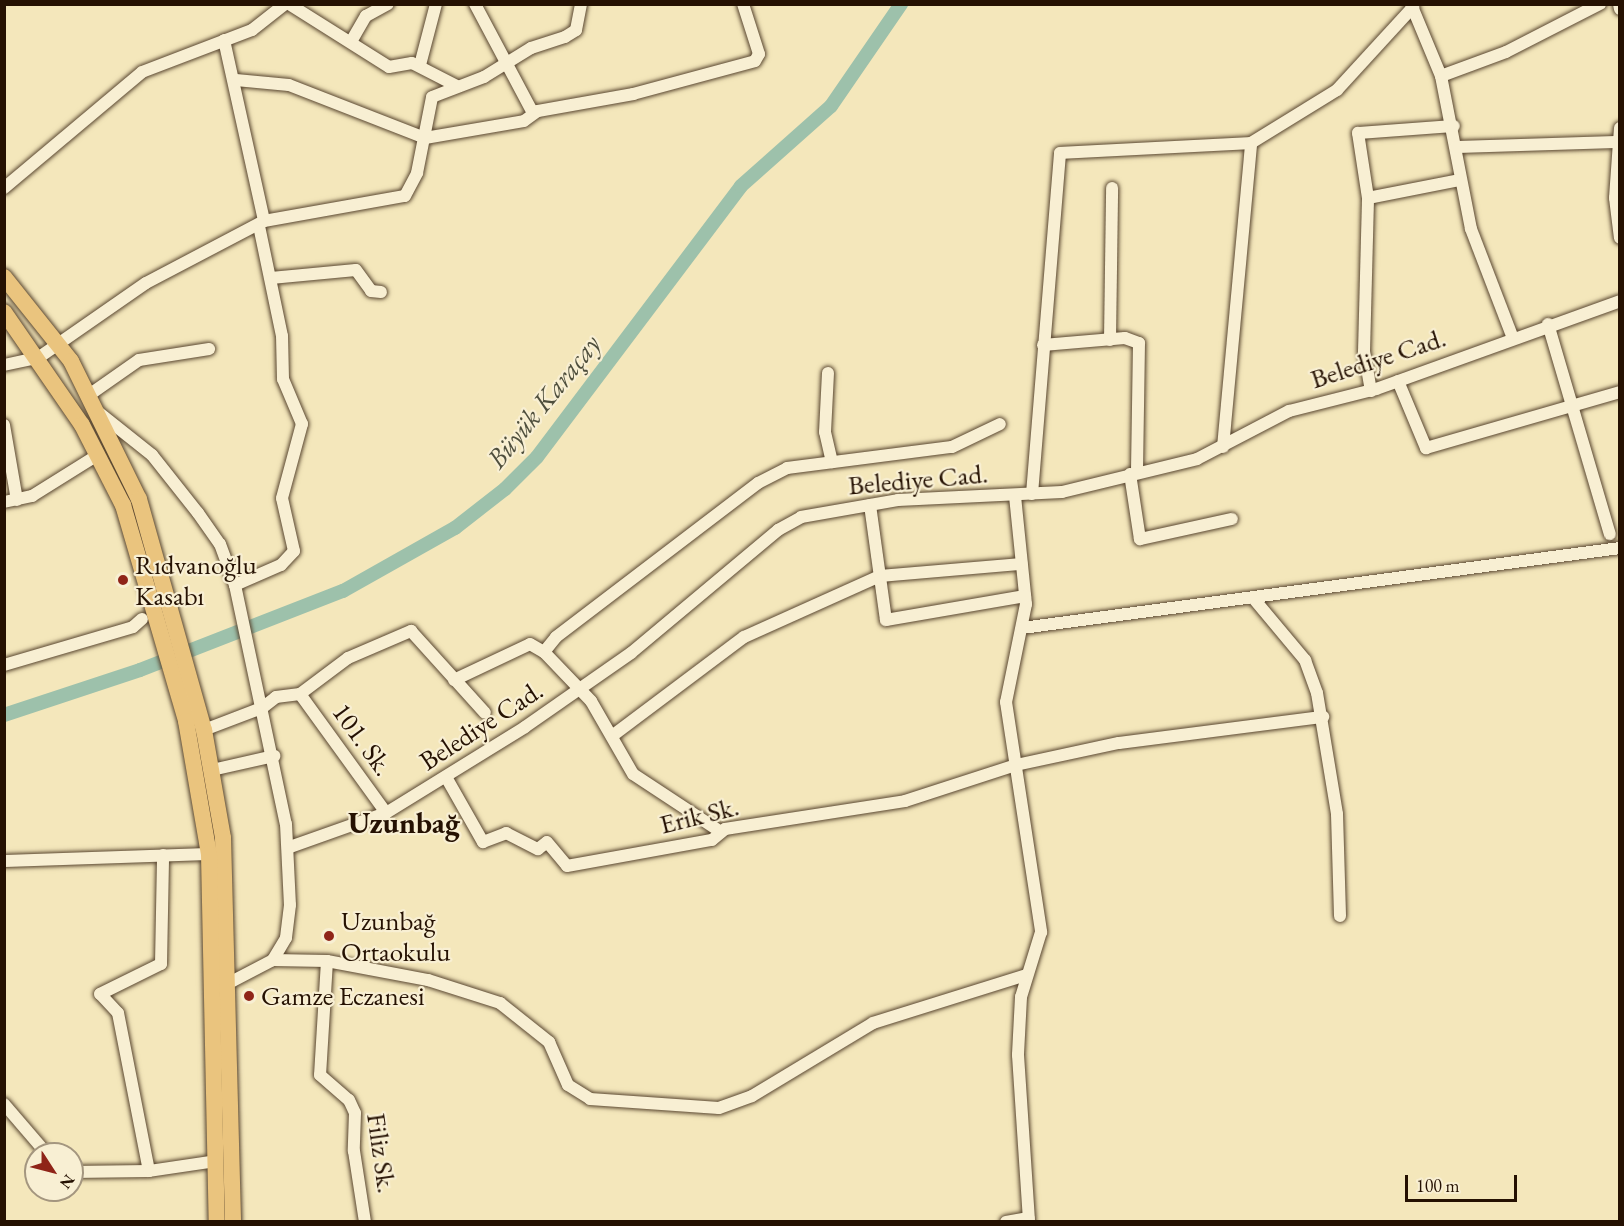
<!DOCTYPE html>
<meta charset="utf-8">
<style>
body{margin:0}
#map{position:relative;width:1624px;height:1226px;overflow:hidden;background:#f4e7bb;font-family:"EB Garamond",serif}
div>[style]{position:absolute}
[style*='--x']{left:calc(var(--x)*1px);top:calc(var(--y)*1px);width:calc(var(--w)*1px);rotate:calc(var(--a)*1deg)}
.river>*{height:14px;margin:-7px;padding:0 7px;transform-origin:7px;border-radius:7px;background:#9dc1ab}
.roads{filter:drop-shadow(0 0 2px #594630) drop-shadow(0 0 2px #594630)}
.minor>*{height:12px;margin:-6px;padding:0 6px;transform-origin:6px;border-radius:6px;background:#f8efd3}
.highway>*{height:16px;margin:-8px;padding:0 8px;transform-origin:8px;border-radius:8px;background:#eac47e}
.dots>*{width:16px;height:16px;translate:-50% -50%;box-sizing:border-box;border:3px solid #f8efd3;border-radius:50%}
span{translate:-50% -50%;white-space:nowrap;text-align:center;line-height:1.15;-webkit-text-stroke:4.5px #f8efd3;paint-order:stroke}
.street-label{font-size:27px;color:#251102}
.poi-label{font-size:27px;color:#251102}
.left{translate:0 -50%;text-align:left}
.water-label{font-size:28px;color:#4f4f3d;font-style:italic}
.quarter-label{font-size:30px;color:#251102;font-weight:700}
.frame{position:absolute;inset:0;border:6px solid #251102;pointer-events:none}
.north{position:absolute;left:24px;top:1142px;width:60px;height:60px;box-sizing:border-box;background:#f8efd3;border:2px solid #a4967f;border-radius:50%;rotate:126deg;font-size:16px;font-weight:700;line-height:24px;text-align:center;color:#251102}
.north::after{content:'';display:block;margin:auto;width:21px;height:27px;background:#8f2418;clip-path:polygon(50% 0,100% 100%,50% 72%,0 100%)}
.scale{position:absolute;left:1405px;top:1175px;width:112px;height:27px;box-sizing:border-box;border:3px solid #251102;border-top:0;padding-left:8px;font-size:18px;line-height:21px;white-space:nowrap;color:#251102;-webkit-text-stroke:4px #f8efd3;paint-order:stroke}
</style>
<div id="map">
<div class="river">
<i style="--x:4;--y:715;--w:143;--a:-18.3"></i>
<i style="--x:140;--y:670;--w:218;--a:-21.3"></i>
<i style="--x:343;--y:591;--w:129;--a:-29.4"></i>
<i style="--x:455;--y:528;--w:63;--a:-38"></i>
<i style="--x:505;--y:489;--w:45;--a:-45"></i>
<i style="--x:537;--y:457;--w:339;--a:-53"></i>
<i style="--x:741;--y:186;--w:120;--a:-41.6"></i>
<i style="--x:831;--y:106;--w:124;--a:-55.5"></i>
</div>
<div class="roads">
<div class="minor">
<i style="--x:289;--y:4;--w:118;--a:32.2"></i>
<i style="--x:389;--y:67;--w:23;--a:-10"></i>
<i style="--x:412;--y:63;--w:51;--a:27.1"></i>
<i style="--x:475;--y:4;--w:123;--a:62"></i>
<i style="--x:1411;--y:4;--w:78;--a:67.4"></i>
<i style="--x:1441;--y:76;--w:156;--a:78.9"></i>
<i style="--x:1471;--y:229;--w:115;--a:69"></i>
<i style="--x:1619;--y:4;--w:5;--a:79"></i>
<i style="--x:224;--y:40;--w:185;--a:77.5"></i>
<i style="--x:352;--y:40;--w:28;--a:-60"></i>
<i style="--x:366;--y:16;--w:25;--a:-29"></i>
<i style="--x:420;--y:65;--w:63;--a:-75.3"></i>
<i style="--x:1441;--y:76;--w:69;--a:-20.3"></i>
<i style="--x:1506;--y:52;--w:106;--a:-27.1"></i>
<i style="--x:236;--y:80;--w:53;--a:5.4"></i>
<i style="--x:289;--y:85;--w:146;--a:21.3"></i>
<i style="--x:425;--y:138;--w:100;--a:-9.7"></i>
<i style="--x:524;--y:121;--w:17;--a:-36"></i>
<i style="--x:538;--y:111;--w:97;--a:-10.1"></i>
<i style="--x:633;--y:94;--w:126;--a:-15.1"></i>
<i style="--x:755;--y:61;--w:8;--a:-60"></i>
<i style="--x:759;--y:54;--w:52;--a:-107.7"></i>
<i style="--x:1620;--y:128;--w:70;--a:94.1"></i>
<i style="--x:1615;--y:198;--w:40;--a:82.9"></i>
<i style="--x:1456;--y:147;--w:161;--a:-1.8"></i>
<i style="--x:4;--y:188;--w:180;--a:-40"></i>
<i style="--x:142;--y:72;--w:118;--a:-20.9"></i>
<i style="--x:252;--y:30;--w:42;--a:-38.2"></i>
<i style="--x:1368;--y:198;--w:94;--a:-11.1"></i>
<i style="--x:271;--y:278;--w:85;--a:-5.4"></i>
<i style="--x:356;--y:270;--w:26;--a:54"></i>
<i style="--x:371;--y:291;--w:10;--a:6"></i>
<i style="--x:1548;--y:324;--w:219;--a:73.6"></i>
<i style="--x:1110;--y:340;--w:152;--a:-89.2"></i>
<i style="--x:1043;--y:345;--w:82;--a:-4.9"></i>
<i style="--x:1125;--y:338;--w:15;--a:20"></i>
<i style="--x:1139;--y:343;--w:129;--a:90.9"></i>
<i style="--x:4;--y:365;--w:35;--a:-12"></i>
<i style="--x:38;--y:358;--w:131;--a:-34.8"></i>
<i style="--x:146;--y:283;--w:133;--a:-27.7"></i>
<i style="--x:264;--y:221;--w:143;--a:-10.1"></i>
<i style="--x:405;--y:196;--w:26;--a:-62"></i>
<i style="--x:417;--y:173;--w:77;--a:-78.8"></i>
<i style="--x:432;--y:97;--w:56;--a:-21"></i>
<i style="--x:484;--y:77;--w:55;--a:-31.7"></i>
<i style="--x:531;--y:48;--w:36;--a:-18"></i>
<i style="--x:565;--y:37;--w:13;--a:-32"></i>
<i style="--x:576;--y:30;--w:26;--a:-79"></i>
<i style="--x:828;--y:373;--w:59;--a:92.9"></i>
<i style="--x:825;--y:432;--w:31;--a:77"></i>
<i style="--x:1398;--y:381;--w:73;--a:67.3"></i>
<i style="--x:1426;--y:448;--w:202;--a:-16.1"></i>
<i style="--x:1371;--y:391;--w:40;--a:-100"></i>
<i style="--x:1364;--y:352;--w:154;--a:-88.5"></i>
<i style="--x:1368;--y:198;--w:66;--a:-98.7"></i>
<i style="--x:1358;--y:133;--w:96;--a:-4.2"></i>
<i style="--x:89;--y:395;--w:61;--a:-35"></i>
<i style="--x:139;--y:360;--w:71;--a:-8.9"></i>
<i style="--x:98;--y:412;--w:69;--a:38.5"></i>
<i style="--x:152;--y:455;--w:74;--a:51.6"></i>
<i style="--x:198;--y:513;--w:38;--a:55"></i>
<i style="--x:220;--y:544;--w:44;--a:69.9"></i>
<i style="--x:235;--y:585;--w:244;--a:78"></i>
<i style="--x:286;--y:824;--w:81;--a:87.2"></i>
<i style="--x:290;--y:905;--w:33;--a:97"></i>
<i style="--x:286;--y:938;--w:26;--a:121"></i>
<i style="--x:273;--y:960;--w:47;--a:152.4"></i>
<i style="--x:4;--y:425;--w:76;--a:80.2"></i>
<i style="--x:1223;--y:447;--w:305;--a:-84.7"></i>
<i style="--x:1130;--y:474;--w:66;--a:81.3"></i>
<i style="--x:1140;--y:539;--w:94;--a:-12.3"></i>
<i style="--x:1032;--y:494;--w:342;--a:-85.3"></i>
<i style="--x:1060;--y:153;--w:191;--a:-3"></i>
<i style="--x:1251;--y:143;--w:101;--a:-31.6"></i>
<i style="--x:1337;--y:90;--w:113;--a:-47.5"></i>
<i style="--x:1015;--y:496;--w:109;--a:84.2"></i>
<i style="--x:1026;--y:604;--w:100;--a:101.5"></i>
<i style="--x:1006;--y:702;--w:233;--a:81.3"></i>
<i style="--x:1041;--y:932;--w:68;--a:107.1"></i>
<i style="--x:1021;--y:997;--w:58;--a:93"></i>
<i style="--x:1018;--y:1055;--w:167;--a:86.2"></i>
<i style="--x:4;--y:502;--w:29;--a:-12"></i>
<i style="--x:32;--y:496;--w:75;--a:-32"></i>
<i style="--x:870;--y:505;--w:116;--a:82.1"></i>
<i style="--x:886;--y:620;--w:141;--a:-9.8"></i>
<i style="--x:235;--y:585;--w:50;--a:-23.5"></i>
<i style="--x:281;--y:565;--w:19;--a:-47"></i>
<i style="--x:294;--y:551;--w:54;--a:-102.8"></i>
<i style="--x:282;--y:498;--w:77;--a:-74.9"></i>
<i style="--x:302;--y:424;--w:49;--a:-112.9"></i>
<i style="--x:283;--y:379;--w:43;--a:-91.3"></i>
<i style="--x:282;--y:336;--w:112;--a:-101.8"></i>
<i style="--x:1254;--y:599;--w:80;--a:50.1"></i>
<i style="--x:1305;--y:660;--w:35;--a:70"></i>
<i style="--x:1317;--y:693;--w:123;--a:80.6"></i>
<i style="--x:1337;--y:814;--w:102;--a:88.3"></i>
<i style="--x:1022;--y:628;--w:603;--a:-7.62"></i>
<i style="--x:4;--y:665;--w:134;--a:-16.4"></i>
<i style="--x:133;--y:627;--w:12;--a:-42"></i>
<i style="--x:454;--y:680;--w:84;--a:-25.3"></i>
<i style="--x:530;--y:644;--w:16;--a:30"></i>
<i style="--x:300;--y:694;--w:147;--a:54.1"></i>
<i style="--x:204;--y:730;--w:62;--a:-20.8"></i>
<i style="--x:262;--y:708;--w:18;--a:-38"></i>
<i style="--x:276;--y:697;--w:24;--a:-7"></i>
<i style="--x:300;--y:694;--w:60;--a:-36.9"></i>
<i style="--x:348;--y:658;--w:69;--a:-23.2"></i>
<i style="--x:411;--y:631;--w:110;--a:47.9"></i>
<i style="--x:612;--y:736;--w:165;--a:-36.9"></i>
<i style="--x:744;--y:637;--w:149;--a:-24.2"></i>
<i style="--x:880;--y:576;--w:142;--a:-4.9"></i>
<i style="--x:212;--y:770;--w:64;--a:-12.7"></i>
<i style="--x:446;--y:777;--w:75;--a:60.4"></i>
<i style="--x:483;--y:842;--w:25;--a:-21"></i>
<i style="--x:506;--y:833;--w:36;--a:27"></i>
<i style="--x:538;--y:849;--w:11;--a:-38"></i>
<i style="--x:547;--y:842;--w:31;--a:50"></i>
<i style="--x:567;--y:866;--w:147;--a:-10.2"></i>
<i style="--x:712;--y:840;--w:17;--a:-40"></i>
<i style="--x:725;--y:829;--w:182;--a:-8.8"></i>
<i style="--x:905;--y:801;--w:117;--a:-18"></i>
<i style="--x:1016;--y:765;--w:105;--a:-12.1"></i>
<i style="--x:1119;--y:743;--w:206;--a:-7.3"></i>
<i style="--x:721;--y:832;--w:105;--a:-146.6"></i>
<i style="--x:633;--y:774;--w:84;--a:-119.9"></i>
<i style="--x:591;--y:701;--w:68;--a:-133.8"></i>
<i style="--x:544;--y:652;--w:19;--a:-51"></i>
<i style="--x:556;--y:637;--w:254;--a:-37.3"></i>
<i style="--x:758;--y:483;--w:33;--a:-27"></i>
<i style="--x:787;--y:468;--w:166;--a:-7.3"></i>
<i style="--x:952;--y:447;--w:53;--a:-25.6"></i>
<i style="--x:290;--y:847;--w:102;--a:-19.5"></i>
<i style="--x:386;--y:813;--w:163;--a:-31.7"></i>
<i style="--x:525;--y:727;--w:129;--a:-34.9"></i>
<i style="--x:631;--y:653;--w:192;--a:-39.9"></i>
<i style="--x:778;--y:530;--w:26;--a:-29"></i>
<i style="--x:801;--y:517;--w:98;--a:-9.9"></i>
<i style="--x:898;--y:500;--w:164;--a:-2.8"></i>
<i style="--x:1062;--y:492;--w:139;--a:-13.7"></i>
<i style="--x:1197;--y:459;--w:104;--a:-27.6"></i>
<i style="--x:1289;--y:411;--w:90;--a:-14.2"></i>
<i style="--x:1376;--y:389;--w:259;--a:-19.8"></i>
<i style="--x:4;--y:861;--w:205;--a:-2"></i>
<i style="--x:273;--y:960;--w:54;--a:1.1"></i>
<i style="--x:327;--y:961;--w:103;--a:10.7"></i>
<i style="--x:428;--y:980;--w:76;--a:17.7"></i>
<i style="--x:500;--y:1003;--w:63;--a:38.5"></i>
<i style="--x:549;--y:1042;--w:47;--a:66.2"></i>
<i style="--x:568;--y:1085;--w:26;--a:32"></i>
<i style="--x:590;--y:1099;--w:129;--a:4"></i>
<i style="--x:719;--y:1108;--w:35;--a:-20"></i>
<i style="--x:752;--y:1096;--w:141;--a:-31.1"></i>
<i style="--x:873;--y:1023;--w:160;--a:-17.4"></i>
<i style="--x:327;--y:961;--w:114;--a:93.5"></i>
<i style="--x:320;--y:1075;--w:38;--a:41"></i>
<i style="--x:349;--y:1100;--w:14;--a:65"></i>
<i style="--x:355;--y:1113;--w:38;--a:92"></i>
<i style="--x:354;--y:1151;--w:72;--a:81.2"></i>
<i style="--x:4;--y:1104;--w:66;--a:49.3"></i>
<i style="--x:149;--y:1171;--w:161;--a:-101.1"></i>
<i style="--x:118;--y:1013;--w:26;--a:-133"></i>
<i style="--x:100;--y:994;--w:68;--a:-26.2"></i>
<i style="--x:161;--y:964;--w:109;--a:-88.9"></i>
<i style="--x:72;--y:1172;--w:77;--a:-0.7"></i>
<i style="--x:149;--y:1171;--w:68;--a:-8.5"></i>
<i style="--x:1006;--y:1222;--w:23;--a:-10"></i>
</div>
<div class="highway">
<i style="--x:4;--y:277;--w:107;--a:51.4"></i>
<i style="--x:71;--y:361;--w:154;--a:63.8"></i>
<i style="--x:139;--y:499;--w:240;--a:74.3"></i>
<i style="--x:204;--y:730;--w:110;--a:80"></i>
<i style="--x:223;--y:838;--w:384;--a:88.5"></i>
<i style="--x:4;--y:312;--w:137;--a:55.4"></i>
<i style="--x:82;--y:425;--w:90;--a:62.9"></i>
<i style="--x:123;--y:505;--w:225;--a:73.7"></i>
<i style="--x:186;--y:721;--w:135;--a:80.2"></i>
<i style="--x:209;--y:854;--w:368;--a:88.8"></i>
</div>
</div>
<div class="dots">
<i style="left:123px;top:580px;background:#8f2418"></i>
<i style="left:329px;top:936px;background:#8f2418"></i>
<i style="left:249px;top:996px;background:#8f2418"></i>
</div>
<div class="street-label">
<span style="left:1378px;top:358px;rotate:-18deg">Belediye Cad.</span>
<span style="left:918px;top:479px;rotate:-5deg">Belediye Cad.</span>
<span style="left:481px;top:725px;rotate:-33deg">Belediye Cad.</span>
<span style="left:363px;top:739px;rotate:54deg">101. Sk.</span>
<span style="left:699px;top:815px;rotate:-14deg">Erik Sk.</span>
<span style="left:382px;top:1153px;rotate:82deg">Filiz Sk.</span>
</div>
<div class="poi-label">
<span class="left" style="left:135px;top:580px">Rıdvanoğlu<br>Kasabı</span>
<span class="left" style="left:341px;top:936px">Uzunbağ<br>Ortaokulu</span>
<span class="left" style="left:261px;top:996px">Gamze Eczanesi</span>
</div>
<div class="water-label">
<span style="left:543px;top:401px;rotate:-51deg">Büyük Karaçay</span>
</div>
<div class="quarter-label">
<span style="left:404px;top:823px">Uzunbağ</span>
</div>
<div class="frame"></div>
<div class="north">N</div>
<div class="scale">100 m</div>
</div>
